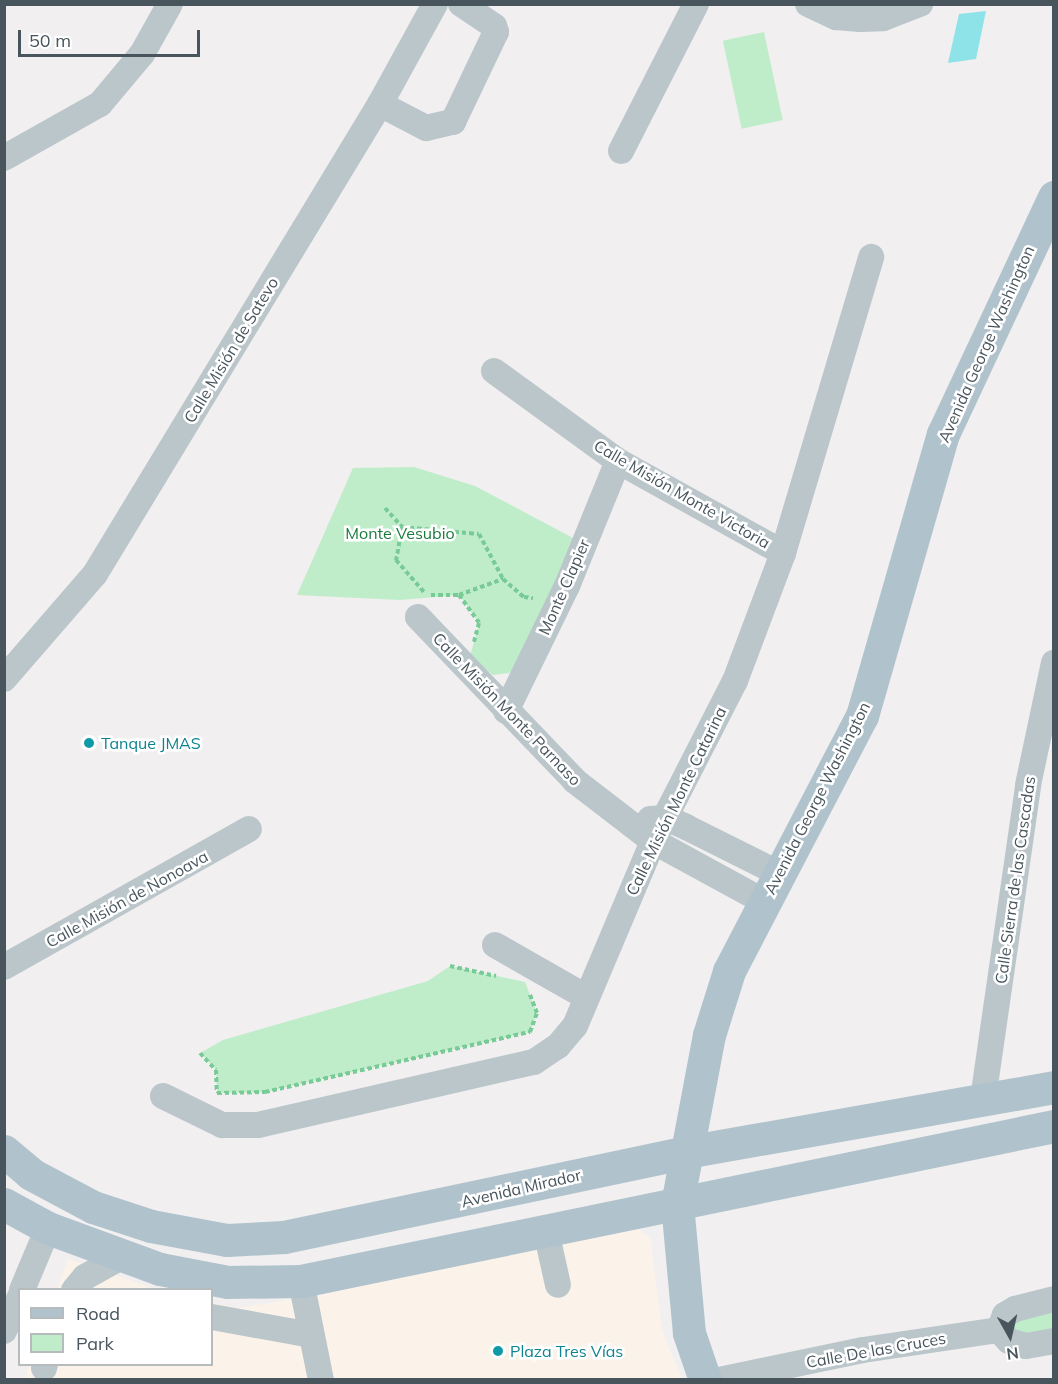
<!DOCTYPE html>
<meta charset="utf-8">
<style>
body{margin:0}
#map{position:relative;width:1058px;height:1384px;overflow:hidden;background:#f1efef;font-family:Mulish,sans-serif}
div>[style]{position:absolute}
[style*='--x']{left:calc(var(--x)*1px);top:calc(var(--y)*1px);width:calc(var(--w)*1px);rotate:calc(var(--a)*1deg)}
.commercial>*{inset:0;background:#fbf3e9}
.green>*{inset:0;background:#bfedca;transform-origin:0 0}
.water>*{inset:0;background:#8ee3e9}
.path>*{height:4px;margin-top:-2px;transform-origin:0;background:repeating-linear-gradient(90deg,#78ca96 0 4.5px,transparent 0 7.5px)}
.minor>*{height:26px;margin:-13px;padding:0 13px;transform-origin:13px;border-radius:13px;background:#bbc6cb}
.major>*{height:33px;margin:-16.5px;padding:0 16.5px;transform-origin:16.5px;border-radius:16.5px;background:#b0c3cd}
.dots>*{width:16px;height:16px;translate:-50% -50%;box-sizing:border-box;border:3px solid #fff;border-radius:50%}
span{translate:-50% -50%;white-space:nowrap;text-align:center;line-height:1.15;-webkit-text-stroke:5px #fff;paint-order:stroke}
.street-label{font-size:16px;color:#48555c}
.park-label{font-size:16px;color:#1b7b3c}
.culture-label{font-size:16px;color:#0d838f}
.left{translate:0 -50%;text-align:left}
.frame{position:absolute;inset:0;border:6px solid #48555c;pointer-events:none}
.legend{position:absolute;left:18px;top:1288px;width:195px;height:78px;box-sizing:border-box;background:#fff;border:2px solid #b6bbbe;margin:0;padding:8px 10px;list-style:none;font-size:18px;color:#48555c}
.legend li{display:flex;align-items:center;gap:12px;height:30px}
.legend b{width:30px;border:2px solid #b6bbbe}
.north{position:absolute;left:980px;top:1306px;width:60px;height:60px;-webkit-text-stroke:4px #fff;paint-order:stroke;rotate:172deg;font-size:16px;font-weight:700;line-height:24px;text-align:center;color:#48555c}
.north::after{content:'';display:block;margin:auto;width:21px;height:27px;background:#48555c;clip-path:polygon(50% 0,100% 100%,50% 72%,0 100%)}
.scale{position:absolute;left:18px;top:30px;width:182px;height:27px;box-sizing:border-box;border:3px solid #48555c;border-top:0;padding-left:8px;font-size:18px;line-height:21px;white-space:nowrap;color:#48555c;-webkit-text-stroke:4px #fff;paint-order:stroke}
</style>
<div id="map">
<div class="commercial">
<i style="clip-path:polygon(630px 1223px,650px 1238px,662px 1331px,682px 1379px,25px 1380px,30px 1365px,212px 1364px,212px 1303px,239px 1308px,325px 1294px)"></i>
<i style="clip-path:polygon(68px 1259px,155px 1289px,57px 1290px)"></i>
</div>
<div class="green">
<i style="left:764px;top:32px;width:90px;height:42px;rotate:78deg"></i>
<i style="clip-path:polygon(414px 467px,475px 486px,575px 539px,521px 662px,509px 673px,493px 675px,470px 656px,479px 623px,459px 595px,400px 600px,297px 595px,353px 468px)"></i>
<i style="clip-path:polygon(450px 966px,525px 982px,537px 1013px,530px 1032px,265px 1092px,217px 1093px,216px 1070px,200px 1053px,223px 1040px,428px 981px)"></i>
<i style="clip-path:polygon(1053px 1308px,1053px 1335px,1031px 1340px,1011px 1328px,1025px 1313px)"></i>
</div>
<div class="water">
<i style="clip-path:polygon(986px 11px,976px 59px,948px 63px,959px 14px)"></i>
</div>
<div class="path">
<i style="--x:385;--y:508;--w:25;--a:48"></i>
<i style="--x:402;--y:527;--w:34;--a:100"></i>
<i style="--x:396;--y:560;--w:43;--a:48.8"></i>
<i style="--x:402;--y:527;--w:77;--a:5.2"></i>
<i style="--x:479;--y:534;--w:51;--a:61.9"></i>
<i style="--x:431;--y:595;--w:28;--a:0"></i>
<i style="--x:459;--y:595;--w:34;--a:54"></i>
<i style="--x:479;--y:623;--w:20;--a:105"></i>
<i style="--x:459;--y:595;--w:47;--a:-20"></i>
<i style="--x:503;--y:579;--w:28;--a:41"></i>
<i style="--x:524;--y:597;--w:9;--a:6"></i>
<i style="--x:450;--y:966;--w:47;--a:12.3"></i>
<i style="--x:200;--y:1053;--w:23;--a:47"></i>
<i style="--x:216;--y:1070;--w:23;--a:88"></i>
<i style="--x:217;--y:1093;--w:48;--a:-1.2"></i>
<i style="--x:265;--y:1092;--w:272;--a:-12.8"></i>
<i style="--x:530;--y:1032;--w:20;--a:-70"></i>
<i style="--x:537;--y:1013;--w:22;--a:-111"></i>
</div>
<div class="minor">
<i style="--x:808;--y:4;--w:31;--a:25"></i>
<i style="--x:836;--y:17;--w:24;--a:5"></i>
<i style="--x:860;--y:19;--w:23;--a:-2"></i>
<i style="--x:883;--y:18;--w:40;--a:-21"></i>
<i style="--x:380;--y:104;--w:52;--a:27.6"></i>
<i style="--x:426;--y:128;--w:28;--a:-13"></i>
<i style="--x:453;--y:122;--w:100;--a:-64.5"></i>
<i style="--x:496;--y:32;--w:6;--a:-108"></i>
<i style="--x:494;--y:26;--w:40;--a:-146"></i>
<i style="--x:621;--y:151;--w:165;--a:-63"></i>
<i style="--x:4;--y:158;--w:110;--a:-29.4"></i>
<i style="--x:100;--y:104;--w:65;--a:-50"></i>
<i style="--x:142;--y:54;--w:57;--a:-60.8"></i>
<i style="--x:494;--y:371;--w:153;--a:36"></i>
<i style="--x:618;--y:461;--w:189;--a:29.1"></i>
<i style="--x:418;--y:617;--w:227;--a:46.2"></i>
<i style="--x:575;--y:781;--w:98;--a:37.6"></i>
<i style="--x:653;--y:841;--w:128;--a:28.6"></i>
<i style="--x:4;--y:679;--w:139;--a:-49.1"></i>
<i style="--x:95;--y:574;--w:550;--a:-58.77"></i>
<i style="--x:380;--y:104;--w:114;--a:-61.2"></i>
<i style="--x:506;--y:711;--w:139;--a:-64"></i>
<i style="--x:567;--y:586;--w:135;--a:-67.8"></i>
<i style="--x:650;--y:819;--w:16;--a:-4"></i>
<i style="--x:666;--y:818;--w:22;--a:24"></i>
<i style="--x:686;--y:827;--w:105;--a:26.6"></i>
<i style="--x:495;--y:945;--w:105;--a:29.7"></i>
<i style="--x:4;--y:967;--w:281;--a:-29.4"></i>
<i style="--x:163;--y:1096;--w:66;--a:26.2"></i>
<i style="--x:222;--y:1125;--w:36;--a:0"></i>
<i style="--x:258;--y:1125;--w:283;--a:-12.9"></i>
<i style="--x:534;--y:1062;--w:29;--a:-34"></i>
<i style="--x:558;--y:1046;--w:26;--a:-50"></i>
<i style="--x:575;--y:1026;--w:201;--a:-67.1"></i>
<i style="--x:653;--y:841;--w:180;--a:-62.9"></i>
<i style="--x:735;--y:681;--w:137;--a:-69.4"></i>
<i style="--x:783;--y:553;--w:309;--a:-73.4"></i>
<i style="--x:983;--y:1099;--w:317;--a:-81.8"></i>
<i style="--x:1028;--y:785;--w:125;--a:-78"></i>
<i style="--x:546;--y:1231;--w:55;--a:77.5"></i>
<i style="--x:301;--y:1281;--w:101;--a:78.6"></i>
<i style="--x:22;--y:1290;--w:67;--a:-67.2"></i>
<i style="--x:74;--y:1290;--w:17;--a:-50"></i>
<i style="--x:85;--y:1277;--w:43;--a:-28.9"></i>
<i style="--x:1054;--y:1299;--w:40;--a:165.6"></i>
<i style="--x:1015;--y:1309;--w:12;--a:149"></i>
<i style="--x:1005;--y:1315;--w:16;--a:112"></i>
<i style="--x:999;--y:1330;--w:15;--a:48"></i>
<i style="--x:1009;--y:1341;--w:18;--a:16"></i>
<i style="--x:1026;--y:1346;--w:28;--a:-10"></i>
<i style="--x:212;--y:1317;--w:101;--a:10.3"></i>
<i style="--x:4;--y:1331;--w:38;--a:-65"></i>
<i style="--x:44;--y:1368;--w:4;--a:-76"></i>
<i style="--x:719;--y:1380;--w:147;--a:-11.8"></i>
<i style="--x:863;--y:1350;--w:137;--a:-8.4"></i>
</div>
<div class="major">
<i style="--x:4;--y:1151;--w:35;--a:40"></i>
<i style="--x:31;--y:1174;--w:70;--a:28"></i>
<i style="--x:93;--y:1207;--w:61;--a:18.1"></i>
<i style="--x:151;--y:1226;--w:77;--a:10.4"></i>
<i style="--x:227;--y:1240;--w:57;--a:-3"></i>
<i style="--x:284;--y:1237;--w:411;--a:-11.9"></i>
<i style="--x:686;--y:1152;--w:374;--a:-10"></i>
<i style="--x:4;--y:1204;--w:50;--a:28.6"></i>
<i style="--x:48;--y:1228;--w:119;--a:20.1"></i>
<i style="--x:160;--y:1269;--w:69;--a:10.8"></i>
<i style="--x:228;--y:1282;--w:73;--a:-0.8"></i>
<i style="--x:301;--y:1281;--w:769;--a:-11.63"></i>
<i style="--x:705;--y:1380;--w:50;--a:-108.8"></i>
<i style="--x:689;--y:1333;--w:130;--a:-95.3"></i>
<i style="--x:677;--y:1204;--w:172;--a:-79.3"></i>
<i style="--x:709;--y:1035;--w:67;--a:-72.6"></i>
<i style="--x:729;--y:971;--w:288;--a:-62.5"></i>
<i style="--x:862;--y:716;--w:293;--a:-74"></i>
<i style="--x:943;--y:434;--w:262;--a:-64.9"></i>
</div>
<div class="dots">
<i style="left:89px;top:743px;background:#0f9aa8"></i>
<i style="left:498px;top:1351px;background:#0f9aa8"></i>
</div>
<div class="street-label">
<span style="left:986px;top:344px;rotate:-66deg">Avenida George Washington</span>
<span style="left:231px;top:350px;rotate:-59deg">Calle Misión de Satevo</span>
<span style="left:682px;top:494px;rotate:30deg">Calle Misión Monte Victoria</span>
<span style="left:564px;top:587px;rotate:-66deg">Monte Clapier</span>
<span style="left:507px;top:709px;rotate:46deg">Calle Misión Monte Parnaso</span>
<span style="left:817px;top:798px;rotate:-63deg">Avenida George Washington</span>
<span style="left:676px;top:801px;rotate:-64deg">Calle Misión Monte Catarina</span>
<span style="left:1015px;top:880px;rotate:-82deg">Calle Sierra de las Cascadas</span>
<span style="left:127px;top:899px;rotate:-29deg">Calle Misión de Nonoava</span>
<span style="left:521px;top:1188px;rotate:-13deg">Avenida Mirador</span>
<span style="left:876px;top:1350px;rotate:-10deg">Calle De las Cruces</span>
</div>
<div class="park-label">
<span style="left:400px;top:533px">Monte Vesubio</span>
</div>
<div class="culture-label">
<span class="left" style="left:101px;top:743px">Tanque JMAS</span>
<span class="left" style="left:510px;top:1351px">Plaza Tres Vías</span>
</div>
<div class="frame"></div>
<ul class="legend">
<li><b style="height:8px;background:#b0c3cd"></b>Road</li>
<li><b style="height:16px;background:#bfedca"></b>Park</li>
</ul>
<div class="north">N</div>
<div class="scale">50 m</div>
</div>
